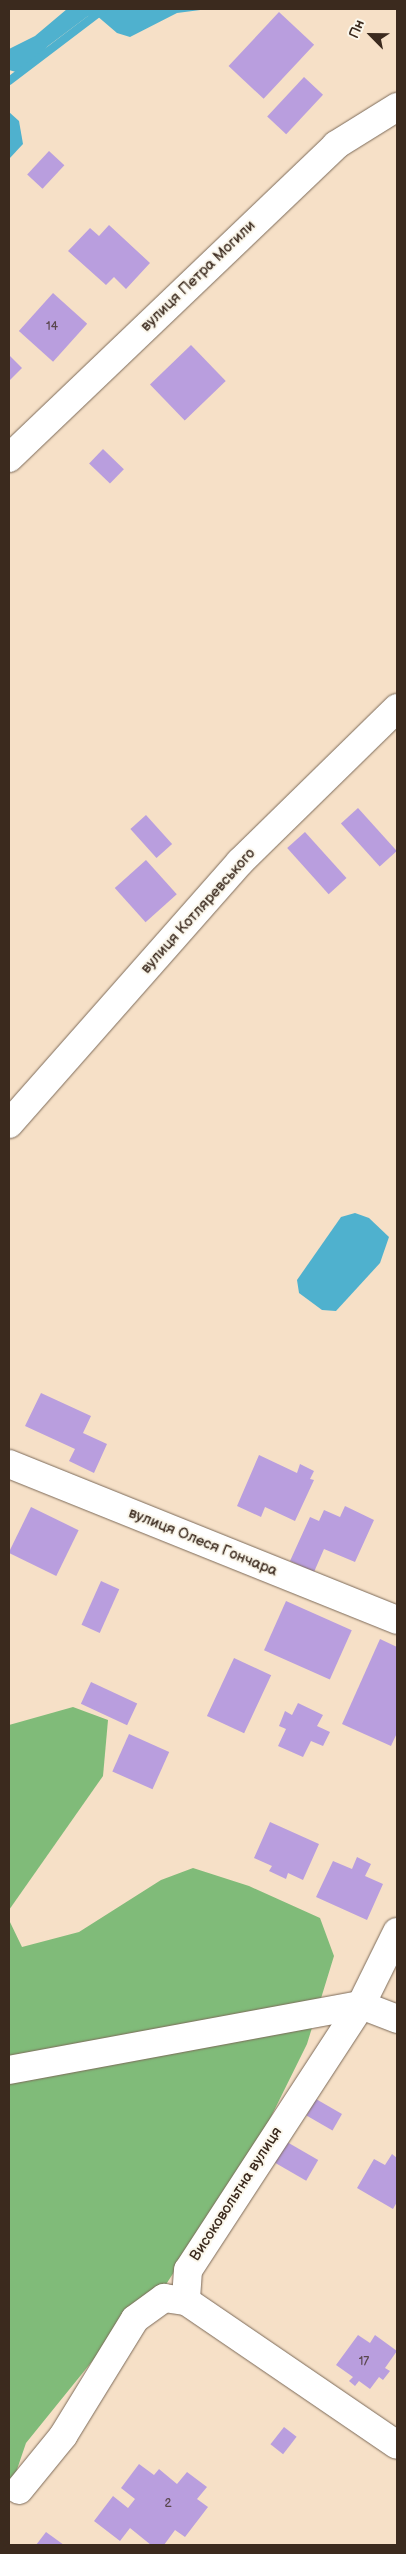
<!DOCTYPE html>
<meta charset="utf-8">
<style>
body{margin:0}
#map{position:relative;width:406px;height:2554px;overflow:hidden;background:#f6e0c7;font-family:"Balsamiq Sans",sans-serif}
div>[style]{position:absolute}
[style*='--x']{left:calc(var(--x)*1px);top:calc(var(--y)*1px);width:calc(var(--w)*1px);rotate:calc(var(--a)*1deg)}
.forest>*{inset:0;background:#80bb79}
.water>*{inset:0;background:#4fb1ce}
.stream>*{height:8px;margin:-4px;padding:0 4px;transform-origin:4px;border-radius:4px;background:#4fb1ce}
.building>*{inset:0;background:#b99ede;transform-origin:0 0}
.roads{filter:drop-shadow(0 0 1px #7c6a59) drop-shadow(0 0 1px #7c6a59)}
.minor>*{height:28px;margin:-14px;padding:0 14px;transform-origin:14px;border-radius:14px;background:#fff}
span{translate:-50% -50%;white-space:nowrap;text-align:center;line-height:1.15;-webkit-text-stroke:4px #fbf7ec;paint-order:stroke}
.number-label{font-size:12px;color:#5a474e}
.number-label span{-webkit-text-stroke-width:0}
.street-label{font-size:15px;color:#3b2a1e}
.frame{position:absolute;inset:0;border:10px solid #3b2a1e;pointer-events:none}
.north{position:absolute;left:346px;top:10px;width:50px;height:50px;-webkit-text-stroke:4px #fbf7ec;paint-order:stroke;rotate:293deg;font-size:14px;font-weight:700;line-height:20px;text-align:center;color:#3b2a1e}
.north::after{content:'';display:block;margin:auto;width:18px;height:22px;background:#3b2a1e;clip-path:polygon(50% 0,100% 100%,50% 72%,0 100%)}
</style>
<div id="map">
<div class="forest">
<i style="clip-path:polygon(73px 1707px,108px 1720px,103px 1776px,9px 1910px,9px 1725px)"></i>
<i style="clip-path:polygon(193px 1868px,249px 1886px,320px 1918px,334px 1956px,307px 2044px,262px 2135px,156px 2300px,132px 2312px,26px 2443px,9px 2493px,9px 1920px,22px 1947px,79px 1932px,161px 1880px)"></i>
</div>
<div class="water">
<i style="clip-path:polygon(67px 9px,208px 9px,177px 13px,130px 37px,117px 33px,96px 15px,88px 16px,48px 46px,23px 74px,9px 70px,9px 49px,35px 36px)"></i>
<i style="clip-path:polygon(9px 112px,19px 121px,23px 144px,9px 159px)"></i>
<i style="clip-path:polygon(355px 1213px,369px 1218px,389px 1237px,380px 1263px,336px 1311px,322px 1310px,299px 1293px,297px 1280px,341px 1217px)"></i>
</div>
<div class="stream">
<i style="--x:9;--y:81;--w:119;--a:-37.2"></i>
</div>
<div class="building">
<i style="left:279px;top:12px;width:48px;height:74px;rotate:43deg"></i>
<i style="left:304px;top:77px;width:26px;height:54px;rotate:43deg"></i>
<i style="left:49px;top:151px;width:21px;height:32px;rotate:43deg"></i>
<i style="clip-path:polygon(109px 225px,150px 263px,126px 289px,114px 277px,106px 285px,68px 251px,90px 228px,99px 236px)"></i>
<i style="left:53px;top:293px;width:46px;height:51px;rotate:42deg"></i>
<i style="left:191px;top:345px;width:50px;height:57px;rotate:46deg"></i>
<i style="clip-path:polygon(9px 355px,22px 368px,9px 381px)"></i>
<i style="left:103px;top:449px;width:29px;height:20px;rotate:44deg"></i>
<i style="left:358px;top:808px;width:58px;height:23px;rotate:48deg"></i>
<i style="left:146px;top:815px;width:39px;height:21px;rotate:48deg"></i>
<i style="left:305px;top:832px;width:62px;height:24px;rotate:48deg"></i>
<i style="left:146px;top:860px;width:46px;height:42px;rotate:48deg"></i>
<i style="clip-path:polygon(41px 1393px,91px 1416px,83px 1433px,107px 1444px,94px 1473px,69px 1461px,75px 1449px,25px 1426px)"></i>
<i style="clip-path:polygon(259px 1455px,297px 1473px,300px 1464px,314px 1471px,310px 1479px,314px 1480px,295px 1521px,265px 1507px,261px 1517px,237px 1506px)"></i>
<i style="clip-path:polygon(345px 1506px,374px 1520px,355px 1562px,324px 1549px,314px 1572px,290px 1561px,310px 1517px,319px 1521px,324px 1510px,340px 1517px)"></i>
<i style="left:31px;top:1507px;width:53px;height:51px;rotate:26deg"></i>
<i style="left:101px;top:1581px;width:20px;height:48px;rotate:24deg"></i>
<i style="left:286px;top:1601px;width:72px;height:54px;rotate:24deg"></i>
<i style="clip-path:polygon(380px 1639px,397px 1647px,397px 1733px,391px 1746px,342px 1724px)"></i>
<i style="left:234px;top:1658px;width:41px;height:64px;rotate:25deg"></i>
<i style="left:91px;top:1682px;width:51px;height:24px;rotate:25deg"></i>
<i style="clip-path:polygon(298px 1703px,323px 1715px,317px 1726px,330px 1732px,323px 1746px,311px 1741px,303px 1757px,278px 1746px,286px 1729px,279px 1726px,285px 1711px,292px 1715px)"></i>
<i style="left:129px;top:1734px;width:44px;height:41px;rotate:24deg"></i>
<i style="clip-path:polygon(270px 1822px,319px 1844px,303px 1880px,288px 1873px,286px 1879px,269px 1871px,272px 1866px,254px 1858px)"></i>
<i style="clip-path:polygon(357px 1857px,371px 1864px,365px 1876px,383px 1884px,367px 1920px,316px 1897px,333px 1861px,352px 1869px)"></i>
<i style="left:316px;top:2099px;width:30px;height:19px;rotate:30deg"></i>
<i style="left:287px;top:2142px;width:36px;height:24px;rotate:30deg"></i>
<i style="clip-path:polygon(392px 2154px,397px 2158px,397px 2202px,393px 2209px,357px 2188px,374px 2159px,385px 2165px)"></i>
<i style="clip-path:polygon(358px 2335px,370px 2343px,375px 2335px,397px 2351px,385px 2368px,390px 2371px,383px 2380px,379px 2377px,370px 2389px,359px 2381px,355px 2386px,349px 2381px,353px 2377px,336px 2365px)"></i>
<i style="left:284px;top:2427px;width:16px;height:22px;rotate:38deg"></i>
<i style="clip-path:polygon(139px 2464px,154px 2475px,159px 2469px,177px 2484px,187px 2472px,207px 2487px,197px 2499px,208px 2507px,185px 2537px,175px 2530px,164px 2545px,151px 2545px,130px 2528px,120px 2541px,94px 2521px,113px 2496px,128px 2508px,135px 2499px,121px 2488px)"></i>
<i style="clip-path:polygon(46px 2532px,64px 2545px,36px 2545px)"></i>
</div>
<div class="roads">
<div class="minor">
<i style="--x:9;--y:458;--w:453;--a:-43.7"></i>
<i style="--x:336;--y:145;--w:72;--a:-31.9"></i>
<i style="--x:9;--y:1124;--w:349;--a:-48.6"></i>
<i style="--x:240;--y:862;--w:220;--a:-44.4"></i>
<i style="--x:9;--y:1464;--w:418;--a:21.9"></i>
<i style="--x:397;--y:1932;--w:81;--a:116.3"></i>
<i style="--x:361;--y:2005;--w:316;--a:123.1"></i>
<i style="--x:188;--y:2270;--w:31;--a:94"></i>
<i style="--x:186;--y:2301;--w:255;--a:34.3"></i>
<i style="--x:361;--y:2005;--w:39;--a:21"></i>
<i style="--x:9;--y:2070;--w:358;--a:-10.5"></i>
<i style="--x:19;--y:2490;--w:70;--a:-50.8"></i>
<i style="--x:63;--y:2436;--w:137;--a:-58.4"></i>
<i style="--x:135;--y:2319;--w:36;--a:-36"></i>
<i style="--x:164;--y:2298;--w:22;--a:8"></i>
</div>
</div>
<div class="number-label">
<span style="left:52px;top:327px">14</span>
<span style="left:364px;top:2362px">17</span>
<span style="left:168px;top:2504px">2</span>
</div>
<div class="street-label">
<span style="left:198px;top:276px;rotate:-44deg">вулиця Петра Могили</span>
<span style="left:198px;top:911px;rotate:-48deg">вулиця Котляревського</span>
<span style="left:203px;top:1542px;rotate:22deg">вулиця Олеся Гончара</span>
<span style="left:236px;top:2194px;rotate:-57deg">Високовольтна вулиця</span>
</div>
<div class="frame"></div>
<div class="north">Пн</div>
</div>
